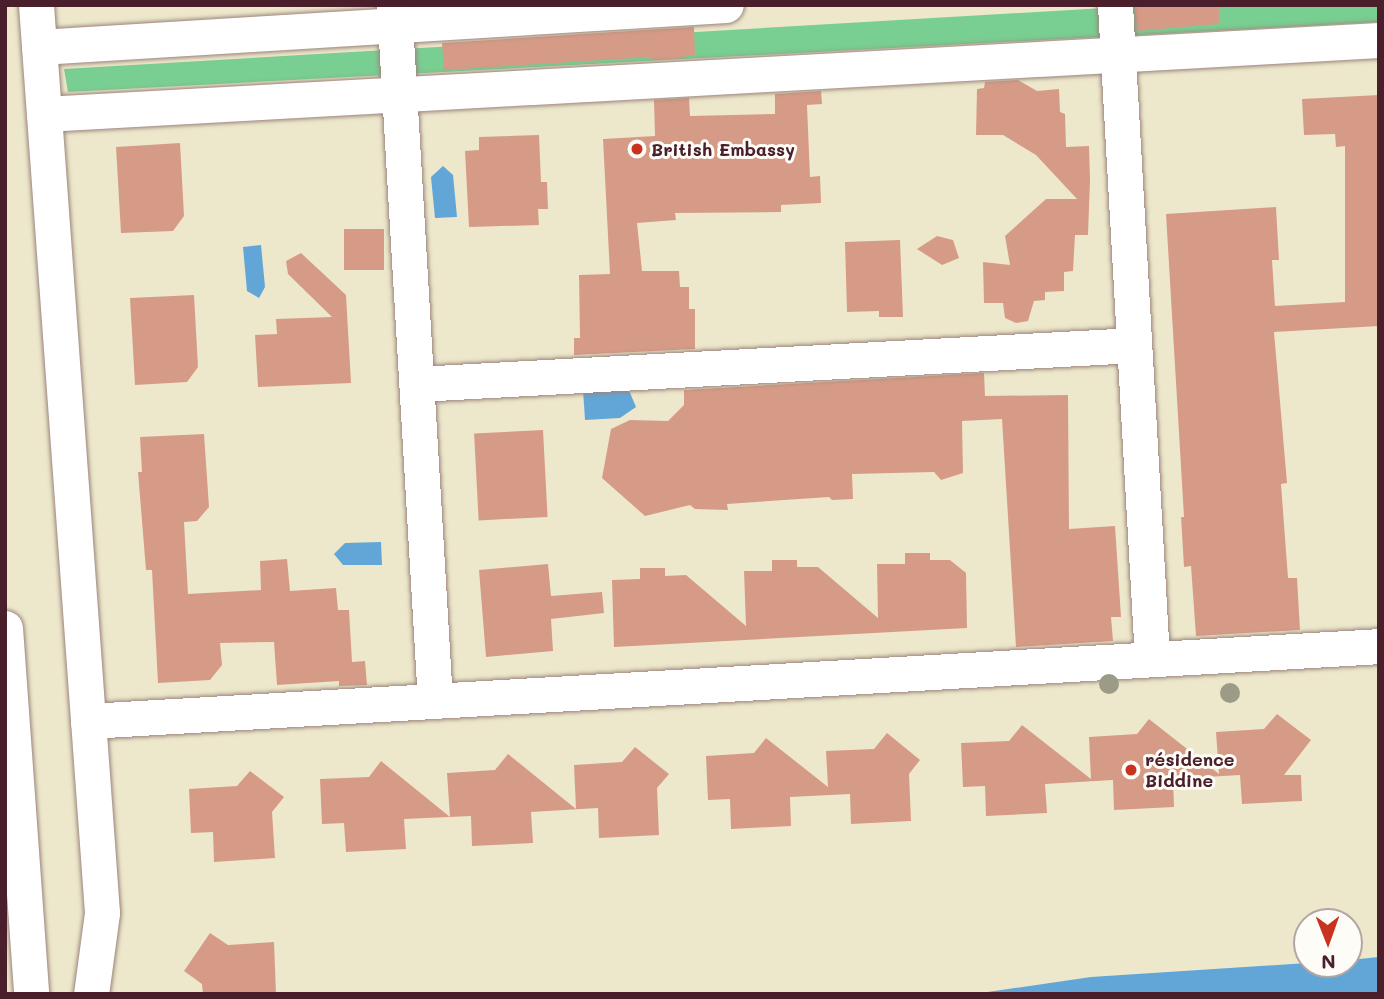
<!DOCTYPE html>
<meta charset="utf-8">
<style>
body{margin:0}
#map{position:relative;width:1384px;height:999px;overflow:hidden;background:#ede8cc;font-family:Mali,sans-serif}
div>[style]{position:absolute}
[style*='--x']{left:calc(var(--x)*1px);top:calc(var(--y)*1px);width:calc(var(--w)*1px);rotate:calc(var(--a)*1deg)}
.green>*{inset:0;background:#79ce92}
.water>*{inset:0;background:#61a6d6}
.building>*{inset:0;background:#d69b86;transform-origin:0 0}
.roads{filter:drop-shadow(0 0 2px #9c847c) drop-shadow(0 0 2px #9c847c)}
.minor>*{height:35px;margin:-17.5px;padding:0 17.5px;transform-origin:17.5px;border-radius:17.5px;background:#fff}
.trees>*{width:20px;height:20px;margin:-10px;border-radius:50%;background:#9c9b87}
.dots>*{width:19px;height:19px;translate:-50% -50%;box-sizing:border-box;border:4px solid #fdfcf7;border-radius:50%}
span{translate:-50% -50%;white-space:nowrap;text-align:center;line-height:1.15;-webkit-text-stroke:6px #fdfcf7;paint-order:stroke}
.poi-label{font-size:18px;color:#4a1f2b;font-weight:700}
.left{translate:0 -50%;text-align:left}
.frame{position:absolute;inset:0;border:7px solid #4a1f2b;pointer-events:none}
.north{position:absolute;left:1293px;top:908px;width:70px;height:70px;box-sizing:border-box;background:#fdfcf7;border:2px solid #b5a4a5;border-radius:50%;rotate:179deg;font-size:19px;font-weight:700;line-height:28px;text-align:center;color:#4a1f2b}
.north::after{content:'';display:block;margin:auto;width:24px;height:32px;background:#c8321e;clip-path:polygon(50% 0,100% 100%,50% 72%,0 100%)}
</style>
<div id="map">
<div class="green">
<i style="clip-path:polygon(1155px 5px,1379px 5px,1379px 22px,68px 92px,64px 69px)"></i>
</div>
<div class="water">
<i style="clip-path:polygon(443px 166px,453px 175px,457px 217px,435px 218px,431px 177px)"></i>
<i style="clip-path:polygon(261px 245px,265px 287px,259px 298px,247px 291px,243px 247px)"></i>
<i style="clip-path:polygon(628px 388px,636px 407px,620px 418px,585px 420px,583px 389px)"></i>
<i style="clip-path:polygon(381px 542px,382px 565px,343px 565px,334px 554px,345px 543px)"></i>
<i style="clip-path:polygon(1379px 957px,1379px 994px,974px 994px,1091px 977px,1307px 963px,1349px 964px,1349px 960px)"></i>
</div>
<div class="building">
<i style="clip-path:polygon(1135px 5px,1219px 5px,1219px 24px,1137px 31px)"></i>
<i style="clip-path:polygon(694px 27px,695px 55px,686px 55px,686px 58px,652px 60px,652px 57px,444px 70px,442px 43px)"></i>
<i style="clip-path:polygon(1018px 80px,1037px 91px,1059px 89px,1060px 112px,1065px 114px,1066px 147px,1089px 146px,1090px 180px,1088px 235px,1075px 235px,1073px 271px,1064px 272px,1064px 291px,1045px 292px,1045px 300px,1034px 301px,1028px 321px,1016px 323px,1005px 318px,1003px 303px,984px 303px,983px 262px,1010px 265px,1005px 236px,1046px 199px,1077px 199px,1036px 155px,1003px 135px,976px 135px,977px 89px,984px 88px,985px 82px)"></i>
<i style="clip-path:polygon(821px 91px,822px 104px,807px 105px,810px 177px,820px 176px,821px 203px,781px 205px,781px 212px,675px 213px,676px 220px,637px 223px,642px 271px,679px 271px,680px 287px,689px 287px,689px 309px,695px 309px,695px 349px,574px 355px,574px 338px,580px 338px,579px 275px,610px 274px,603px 139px,655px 136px,654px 100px,689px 98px,690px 116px,775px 114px,775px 94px)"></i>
<i style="clip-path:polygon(1379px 95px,1379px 326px,1274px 332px,1287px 483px,1281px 484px,1288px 578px,1297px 578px,1300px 630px,1196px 636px,1191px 566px,1184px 567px,1181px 517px,1184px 517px,1166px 214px,1276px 207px,1279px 260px,1272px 260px,1275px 306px,1345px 302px,1345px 146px,1336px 147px,1335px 134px,1304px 135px,1302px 99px)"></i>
<i style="clip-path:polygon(539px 135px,541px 182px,547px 182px,548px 209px,538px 209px,539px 225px,469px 227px,465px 151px,479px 150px,479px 137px)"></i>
<i style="clip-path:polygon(180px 143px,184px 216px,173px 231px,121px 233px,116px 147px)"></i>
<i style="left:384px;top:229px;width:41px;height:40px;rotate:90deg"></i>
<i style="clip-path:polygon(937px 236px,953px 240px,959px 258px,942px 265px,917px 249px)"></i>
<i style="clip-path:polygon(900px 240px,903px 317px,879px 317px,879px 311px,847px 312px,845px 242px)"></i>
<i style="clip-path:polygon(301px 253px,346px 295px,351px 383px,258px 387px,255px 335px,277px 334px,276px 319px,332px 317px,288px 274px,286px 261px)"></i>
<i style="clip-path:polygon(194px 295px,198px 367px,187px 382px,135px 385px,130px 298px)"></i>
<i style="clip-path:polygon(984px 373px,985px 396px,1068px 395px,1069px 529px,1115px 526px,1121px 617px,1111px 617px,1113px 641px,1016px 647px,1002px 419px,962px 421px,963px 473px,941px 480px,934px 472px,852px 474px,853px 499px,832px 500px,829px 497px,727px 504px,728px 510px,695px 509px,690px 505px,645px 516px,602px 478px,611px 429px,630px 420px,668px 421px,684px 405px,684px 390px)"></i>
<i style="left:543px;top:430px;width:87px;height:69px;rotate:87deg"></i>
<i style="clip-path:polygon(204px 434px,209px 507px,197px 521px,184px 522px,188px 594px,261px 590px,260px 561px,287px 559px,290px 591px,336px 588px,338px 610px,349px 610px,352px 662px,365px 661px,367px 685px,339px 686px,339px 681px,277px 685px,274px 642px,220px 643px,222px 665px,210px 680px,158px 683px,152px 570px,146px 570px,138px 472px,142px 472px,140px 437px)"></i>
<i style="clip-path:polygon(905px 553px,930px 553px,930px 560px,950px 560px,966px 573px,967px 628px,614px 647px,612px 580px,640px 579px,640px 568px,665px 568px,665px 576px,686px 575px,746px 626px,744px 571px,772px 571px,772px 560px,797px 560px,797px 567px,818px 567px,878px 618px,877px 564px,905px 564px)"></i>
<i style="clip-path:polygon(548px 564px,551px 596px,602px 592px,604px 613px,551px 619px,553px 651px,486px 657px,479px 570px)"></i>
<i style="clip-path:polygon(1277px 714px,1311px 740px,1284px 775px,1301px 775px,1302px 801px,1242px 804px,1240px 775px,1173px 779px,1174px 807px,1114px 810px,1113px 780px,1045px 784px,1047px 813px,986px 816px,985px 786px,963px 787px,961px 743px,1009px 741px,1022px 725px,1091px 779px,1089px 737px,1137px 734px,1149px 719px,1219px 774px,1216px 732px,1264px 729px)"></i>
<i style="clip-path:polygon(887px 733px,920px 760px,909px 774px,911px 821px,851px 824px,850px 794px,790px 797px,791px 826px,731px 829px,730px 799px,708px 800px,706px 756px,754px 753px,766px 738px,828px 787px,826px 751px,874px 749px)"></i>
<i style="clip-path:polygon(635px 747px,669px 774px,657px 788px,659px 835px,599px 838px,598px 808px,531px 812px,533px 843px,472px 846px,471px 816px,404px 819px,406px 849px,346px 852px,344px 823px,322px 824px,320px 779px,369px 777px,381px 761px,450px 817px,447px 773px,495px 770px,508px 754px,576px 809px,574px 765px,622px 762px)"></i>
<i style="clip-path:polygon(250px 771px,284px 797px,272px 812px,275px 858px,214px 862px,213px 832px,191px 833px,189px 789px,237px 786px)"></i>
<i style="clip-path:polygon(210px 933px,228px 945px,274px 942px,276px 994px,203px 994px,202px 984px,184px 971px)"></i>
</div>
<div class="roads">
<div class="minor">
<i style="--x:36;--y:5;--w:910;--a:85.84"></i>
<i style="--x:102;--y:913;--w:82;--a:97.7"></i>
<i style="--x:394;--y:5;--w:697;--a:86.63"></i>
<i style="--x:1115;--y:5;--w:655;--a:86.76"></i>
<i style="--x:39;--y:47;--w:688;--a:-3.5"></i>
<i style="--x:44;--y:114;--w:1337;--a:-3.17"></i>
<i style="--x:417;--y:384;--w:718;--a:-3.11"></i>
<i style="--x:5;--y:628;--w:367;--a:85.9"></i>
<i style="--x:88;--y:721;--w:1293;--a:-3.32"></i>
</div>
</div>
<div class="trees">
<i style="left:1109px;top:684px"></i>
<i style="left:1230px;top:693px"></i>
</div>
<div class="dots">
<i style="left:637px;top:149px;background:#c8321e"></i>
<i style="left:1131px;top:770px;background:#c8321e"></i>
</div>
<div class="poi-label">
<span class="left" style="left:651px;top:149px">British Embassy</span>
<span class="left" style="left:1145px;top:770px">résidence<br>Biddine</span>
</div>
<div class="frame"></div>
<div class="north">N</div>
</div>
